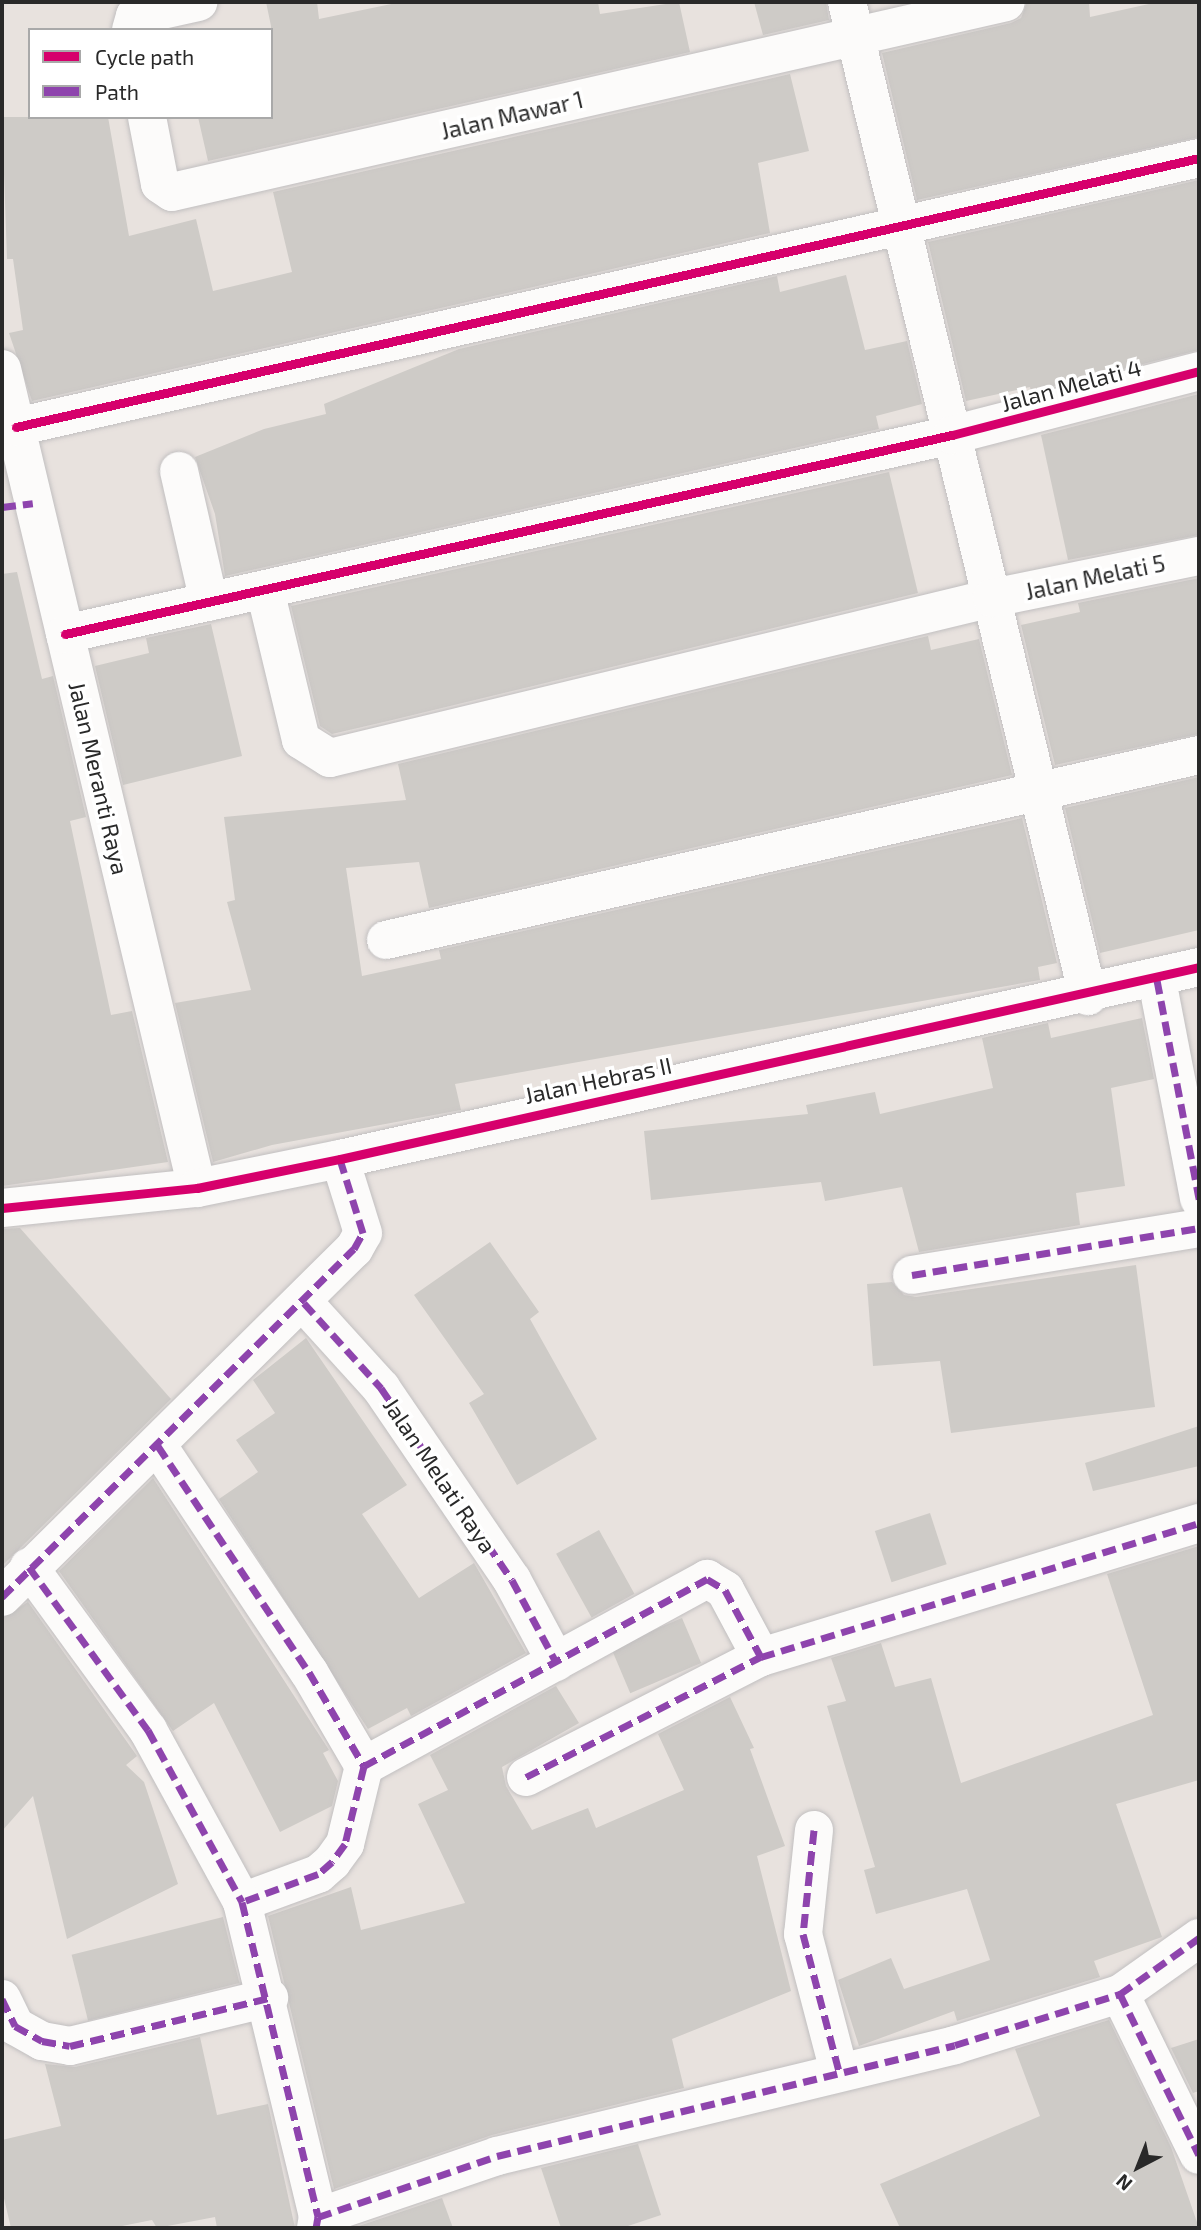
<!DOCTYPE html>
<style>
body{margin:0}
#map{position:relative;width:1201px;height:2230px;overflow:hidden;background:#e8e2de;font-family:"Exo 2",sans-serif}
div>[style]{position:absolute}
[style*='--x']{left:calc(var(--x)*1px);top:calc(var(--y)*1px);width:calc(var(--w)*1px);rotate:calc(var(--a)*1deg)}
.building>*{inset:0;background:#cecbc7;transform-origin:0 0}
.roads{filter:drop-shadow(0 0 2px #c1bfc0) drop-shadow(0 0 2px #c1bfc0)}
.minor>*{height:38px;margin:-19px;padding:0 19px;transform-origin:19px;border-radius:19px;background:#fcfbfa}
.quiet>*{height:7px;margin-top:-3.5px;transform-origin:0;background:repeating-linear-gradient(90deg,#8e44ad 0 14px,transparent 0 21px)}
.cycleway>*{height:9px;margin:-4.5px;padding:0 4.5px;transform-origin:4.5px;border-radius:4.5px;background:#d6006c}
span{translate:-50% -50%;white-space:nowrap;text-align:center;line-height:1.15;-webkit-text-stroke:7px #fff;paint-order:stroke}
.street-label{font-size:23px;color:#292929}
.frame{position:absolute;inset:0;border:4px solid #292929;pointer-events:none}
.legend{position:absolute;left:28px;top:28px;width:245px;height:91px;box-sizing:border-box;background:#fff;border:2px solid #a9a9a9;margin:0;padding:9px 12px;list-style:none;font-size:21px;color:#292929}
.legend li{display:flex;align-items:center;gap:14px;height:35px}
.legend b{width:35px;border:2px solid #a9a9a9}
.north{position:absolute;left:1103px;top:2132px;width:70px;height:70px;-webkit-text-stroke:5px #fff;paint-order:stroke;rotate:222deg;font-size:19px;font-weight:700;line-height:28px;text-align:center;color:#292929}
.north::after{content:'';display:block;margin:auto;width:24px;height:32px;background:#292929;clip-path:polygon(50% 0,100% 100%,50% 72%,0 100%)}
</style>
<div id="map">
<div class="building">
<i style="clip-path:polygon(266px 2px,317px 2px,319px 19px,401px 2px,598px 2px,600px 14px,679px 2px,690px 52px,208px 161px,198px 117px,271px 117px,271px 26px)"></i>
<i style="clip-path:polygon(754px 2px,826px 2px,829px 20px,763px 35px)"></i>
<i style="clip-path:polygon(1027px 2px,1089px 2px,1090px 17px,1158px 2px,1199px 2px,1199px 137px,917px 200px,882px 53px,1011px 23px,1021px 18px)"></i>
<i style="clip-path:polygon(790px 74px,809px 151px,758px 163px,770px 233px,32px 401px,9px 333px,23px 330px,13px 259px,7px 259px,2px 117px,108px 117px,129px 236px,196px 219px,213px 291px,292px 272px,273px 192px)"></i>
<i style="clip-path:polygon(1199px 180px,1199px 350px,1031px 392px,1030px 387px,966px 401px,928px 242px)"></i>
<i style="clip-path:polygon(846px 275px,865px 350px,907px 341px,922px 404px,876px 416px,879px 429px,225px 576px,215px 514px,195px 457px,264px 429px,326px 414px,324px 404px,459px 349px,777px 276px,780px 292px)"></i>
<i style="clip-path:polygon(1199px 394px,1199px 535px,1068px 560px,1041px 435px)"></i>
<i style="clip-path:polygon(889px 472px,918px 593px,388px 721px,332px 734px,320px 726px,291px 606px)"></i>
<i style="clip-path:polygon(17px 572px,42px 679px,53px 676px,86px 817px,70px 821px,111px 1015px,132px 1011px,168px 1162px,2px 1186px,2px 574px)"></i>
<i style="clip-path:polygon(1199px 578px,1199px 734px,1055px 765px,1021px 625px,1080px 612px,1078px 603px)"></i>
<i style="clip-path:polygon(211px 624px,242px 756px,123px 785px,95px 666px,149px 653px,146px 638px)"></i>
<i style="clip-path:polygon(928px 636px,931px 650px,979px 639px,1012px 775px,429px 908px,419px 862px,346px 868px,362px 976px,441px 959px,439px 950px,1022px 818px,1057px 963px,1038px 967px,1040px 980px,455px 1084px,461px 1110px,272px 1145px,213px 1162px,175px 1003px,251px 990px,227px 902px,235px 900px,224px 817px,406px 800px,398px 764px)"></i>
<i style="clip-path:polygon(1199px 777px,1199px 930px,1100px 953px,1065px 808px)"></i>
<i style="clip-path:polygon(1142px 1018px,1154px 1079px,1111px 1088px,1125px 1186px,1076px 1193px,1080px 1225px,919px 1252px,902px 1187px,825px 1201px,821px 1182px,651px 1200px,644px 1131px,808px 1114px,806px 1105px,875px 1092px,880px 1114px,993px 1088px,982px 1038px,1048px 1023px,1051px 1038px)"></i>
<i style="clip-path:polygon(20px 1228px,171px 1399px,2px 1566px,2px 1229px)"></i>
<i style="clip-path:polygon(490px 1242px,539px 1312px,530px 1319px,597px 1439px,517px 1485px,469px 1403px,484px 1394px,414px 1295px)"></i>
<i style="clip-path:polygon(1136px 1265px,1155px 1407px,951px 1433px,940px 1361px,873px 1366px,867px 1284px,892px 1282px,904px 1295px,916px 1297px)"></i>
<i style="clip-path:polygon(306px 1338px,407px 1485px,362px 1514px,419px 1598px,474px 1563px,526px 1653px,411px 1716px,407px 1708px,368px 1729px,219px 1499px,258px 1472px,236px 1440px,275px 1413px,253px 1380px)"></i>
<i style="clip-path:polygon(1199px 1426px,1199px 1466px,1093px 1491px,1085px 1463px)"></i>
<i style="clip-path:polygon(153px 1478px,329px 1750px,323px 1753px,338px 1781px,332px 1806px,280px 1832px,214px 1703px,173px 1731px,59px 1571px)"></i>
<i style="left:930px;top:1513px;width:54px;height:58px;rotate:72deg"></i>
<i style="left:599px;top:1530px;width:73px;height:49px;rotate:61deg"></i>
<i style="clip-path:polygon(1199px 1546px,1199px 1780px,1116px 1804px,1162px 1937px,1094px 1961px,1100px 1977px,957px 2021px,954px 2011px,859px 2046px,838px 1980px,891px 1958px,904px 1989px,990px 1960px,967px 1889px,876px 1914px,864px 1870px,875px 1867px,827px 1706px,846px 1701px,831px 1658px,881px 1643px,895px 1687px,931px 1678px,961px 1783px,1153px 1715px,1107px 1574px)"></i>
<i style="clip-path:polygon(28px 1602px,137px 1756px,126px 1765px,144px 1782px,178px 1884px,67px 1939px,33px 1796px,2px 1831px,2px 1618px)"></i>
<i style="left:682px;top:1618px;width:49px;height:77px;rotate:67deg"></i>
<i style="clip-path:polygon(556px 1686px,579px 1723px,502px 1767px,506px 1786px,532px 1830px,588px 1808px,596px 1828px,684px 1790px,658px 1734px,730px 1697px,754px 1748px,750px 1749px,785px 1846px,757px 1856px,791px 1991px,672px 2039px,684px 2088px,492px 2135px,334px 2189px,268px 1916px,351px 1887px,361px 1930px,465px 1903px,418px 1804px,448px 1790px,430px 1755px)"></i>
<i style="left:223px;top:1917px;width:68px;height:156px;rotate:76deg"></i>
<i style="clip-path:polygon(1109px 2020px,1171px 2147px,1199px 2228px,900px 2228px,880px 2184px,1040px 2116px,1015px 2049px)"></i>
<i style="clip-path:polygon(200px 2037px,217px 2115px,268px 2104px,295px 2228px,217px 2228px,215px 2217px,157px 2228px,152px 2220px,112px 2228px,11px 2228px,2px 2190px,2px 2140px,61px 2126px,45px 2064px,75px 2067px)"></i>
<i style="clip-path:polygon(1199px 2039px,1199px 2091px,1193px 2093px,1171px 2048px)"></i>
<i style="clip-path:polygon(638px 2144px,661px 2215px,622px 2228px,561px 2228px,541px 2168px)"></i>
<i style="clip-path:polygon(442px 2198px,453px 2228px,353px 2228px)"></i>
</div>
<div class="roads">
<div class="minor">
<i style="--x:847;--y:2;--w:1023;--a:76.37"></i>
<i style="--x:131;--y:30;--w:15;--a:-74"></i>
<i style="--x:135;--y:16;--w:65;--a:-12.5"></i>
<i style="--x:147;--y:117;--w:68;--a:79"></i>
<i style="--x:160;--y:184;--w:14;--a:34"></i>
<i style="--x:172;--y:192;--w:855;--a:-12.83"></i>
<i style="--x:2;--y:369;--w:842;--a:76.61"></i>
<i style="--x:16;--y:427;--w:1213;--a:-12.81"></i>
<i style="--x:179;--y:471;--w:134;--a:77.1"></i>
<i style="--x:265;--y:590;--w:154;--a:76.5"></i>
<i style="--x:301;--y:740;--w:34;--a:32"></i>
<i style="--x:330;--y:758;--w:681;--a:-13.59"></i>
<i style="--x:992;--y:598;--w:211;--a:-11.5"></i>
<i style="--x:65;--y:634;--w:909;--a:-12.65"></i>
<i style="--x:952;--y:435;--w:255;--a:-14.5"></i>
<i style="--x:386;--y:940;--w:834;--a:-12.82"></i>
<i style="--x:1157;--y:980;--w:223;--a:79.1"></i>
<i style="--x:2;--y:1208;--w:196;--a:-5.9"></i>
<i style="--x:197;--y:1188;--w:146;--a:-11.5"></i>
<i style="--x:340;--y:1159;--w:880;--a:-12.6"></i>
<i style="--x:912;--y:1275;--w:291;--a:-9.3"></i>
<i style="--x:304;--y:1303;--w:115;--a:47.8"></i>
<i style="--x:381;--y:1388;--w:232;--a:55.7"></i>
<i style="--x:512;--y:1580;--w:93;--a:61.8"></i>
<i style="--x:158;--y:1446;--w:272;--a:56.3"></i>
<i style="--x:309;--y:1672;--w:109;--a:59.7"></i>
<i style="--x:364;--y:1766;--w:80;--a:103.7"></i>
<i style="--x:345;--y:1844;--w:22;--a:126"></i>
<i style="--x:332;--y:1862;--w:18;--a:139"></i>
<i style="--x:318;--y:1874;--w:81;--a:159.8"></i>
<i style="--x:29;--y:1567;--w:202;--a:53.9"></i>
<i style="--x:148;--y:1730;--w:196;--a:61.3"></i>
<i style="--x:242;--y:1902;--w:324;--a:76.4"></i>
<i style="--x:2;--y:1597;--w:495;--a:-44.7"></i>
<i style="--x:354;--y:1249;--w:18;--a:-61"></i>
<i style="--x:363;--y:1233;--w:77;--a:-107.3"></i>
<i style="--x:364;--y:1766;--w:391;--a:-28.6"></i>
<i style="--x:707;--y:1579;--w:21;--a:31"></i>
<i style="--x:725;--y:1590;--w:76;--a:61.8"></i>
<i style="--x:526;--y:1777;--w:264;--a:-27.1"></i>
<i style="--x:761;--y:1657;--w:458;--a:-17"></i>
<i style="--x:814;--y:1830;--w:105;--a:96"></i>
<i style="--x:803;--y:1934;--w:142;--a:75.3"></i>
<i style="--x:1120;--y:1994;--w:179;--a:63.9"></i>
<i style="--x:2;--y:1999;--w:30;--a:64"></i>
<i style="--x:15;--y:2026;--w:31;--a:29"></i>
<i style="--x:42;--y:2041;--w:28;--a:10"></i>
<i style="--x:70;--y:2046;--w:205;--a:-13.6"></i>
<i style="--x:316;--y:2228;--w:11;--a:-80"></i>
<i style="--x:318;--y:2217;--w:189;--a:-18.8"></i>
<i style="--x:497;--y:2156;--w:471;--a:-13.6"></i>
<i style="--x:955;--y:2045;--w:173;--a:-17.2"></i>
<i style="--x:1120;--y:1994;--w:97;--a:-35.3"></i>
</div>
</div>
<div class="quiet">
<i style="--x:2;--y:507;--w:31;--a:-7"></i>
<i style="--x:1157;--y:980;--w:223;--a:79.1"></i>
<i style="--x:912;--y:1275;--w:291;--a:-9.3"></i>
<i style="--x:304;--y:1303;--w:115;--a:47.8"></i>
<i style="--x:381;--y:1388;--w:232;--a:55.7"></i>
<i style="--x:512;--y:1580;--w:93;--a:61.8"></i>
<i style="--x:158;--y:1446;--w:272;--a:56.3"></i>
<i style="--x:309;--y:1672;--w:109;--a:59.7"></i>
<i style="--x:364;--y:1766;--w:80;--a:103.7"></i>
<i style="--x:345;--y:1844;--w:22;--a:126"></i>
<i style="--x:332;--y:1862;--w:18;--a:139"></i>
<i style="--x:318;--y:1874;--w:81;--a:159.8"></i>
<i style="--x:29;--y:1567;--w:202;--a:53.9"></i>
<i style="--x:148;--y:1730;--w:196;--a:61.3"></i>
<i style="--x:242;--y:1902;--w:324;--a:76.4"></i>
<i style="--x:2;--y:1597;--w:495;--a:-44.7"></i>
<i style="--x:354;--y:1249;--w:18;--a:-61"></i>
<i style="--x:363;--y:1233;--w:77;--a:-107.3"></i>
<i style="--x:364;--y:1766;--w:391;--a:-28.6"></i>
<i style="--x:707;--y:1579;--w:21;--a:31"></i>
<i style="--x:725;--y:1590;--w:76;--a:61.8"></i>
<i style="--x:526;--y:1777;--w:264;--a:-27.1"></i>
<i style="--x:761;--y:1657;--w:458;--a:-17"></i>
<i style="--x:814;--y:1830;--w:105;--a:96"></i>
<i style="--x:803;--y:1934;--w:142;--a:75.3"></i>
<i style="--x:1120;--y:1994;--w:179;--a:63.9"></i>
<i style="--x:2;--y:1999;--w:30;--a:64"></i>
<i style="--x:15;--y:2026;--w:31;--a:29"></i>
<i style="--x:42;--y:2041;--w:28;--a:10"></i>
<i style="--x:70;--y:2046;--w:205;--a:-13.6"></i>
<i style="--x:316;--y:2228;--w:11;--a:-80"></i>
<i style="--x:318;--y:2217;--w:189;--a:-18.8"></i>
<i style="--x:497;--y:2156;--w:471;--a:-13.6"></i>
<i style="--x:955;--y:2045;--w:173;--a:-17.2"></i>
<i style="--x:1120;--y:1994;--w:97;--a:-35.3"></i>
</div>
<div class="cycleway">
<i style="--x:16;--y:427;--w:1213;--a:-12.81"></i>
<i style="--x:65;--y:634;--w:909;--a:-12.65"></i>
<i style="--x:952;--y:435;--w:255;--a:-14.5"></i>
<i style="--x:2;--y:1208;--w:196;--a:-5.9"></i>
<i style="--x:197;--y:1188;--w:146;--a:-11.5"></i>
<i style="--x:340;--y:1159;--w:880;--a:-12.6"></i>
</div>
<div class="street-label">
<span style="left:512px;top:115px;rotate:-13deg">Jalan Mawar 1</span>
<span style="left:1071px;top:385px;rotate:-15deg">Jalan Melati 4</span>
<span style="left:1095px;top:577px;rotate:-12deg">Jalan Melati 5</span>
<span style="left:99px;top:778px;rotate:77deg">Jalan Meranti Raya</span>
<span style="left:598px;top:1080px;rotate:-12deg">Jalan Hebras II</span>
<span style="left:440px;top:1475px;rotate:56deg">Jalan Melati Raya</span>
</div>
<div class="frame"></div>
<ul class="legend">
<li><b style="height:9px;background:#d6006c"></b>Cycle path</li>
<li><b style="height:9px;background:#8e44ad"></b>Path</li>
</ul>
<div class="north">N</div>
</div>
